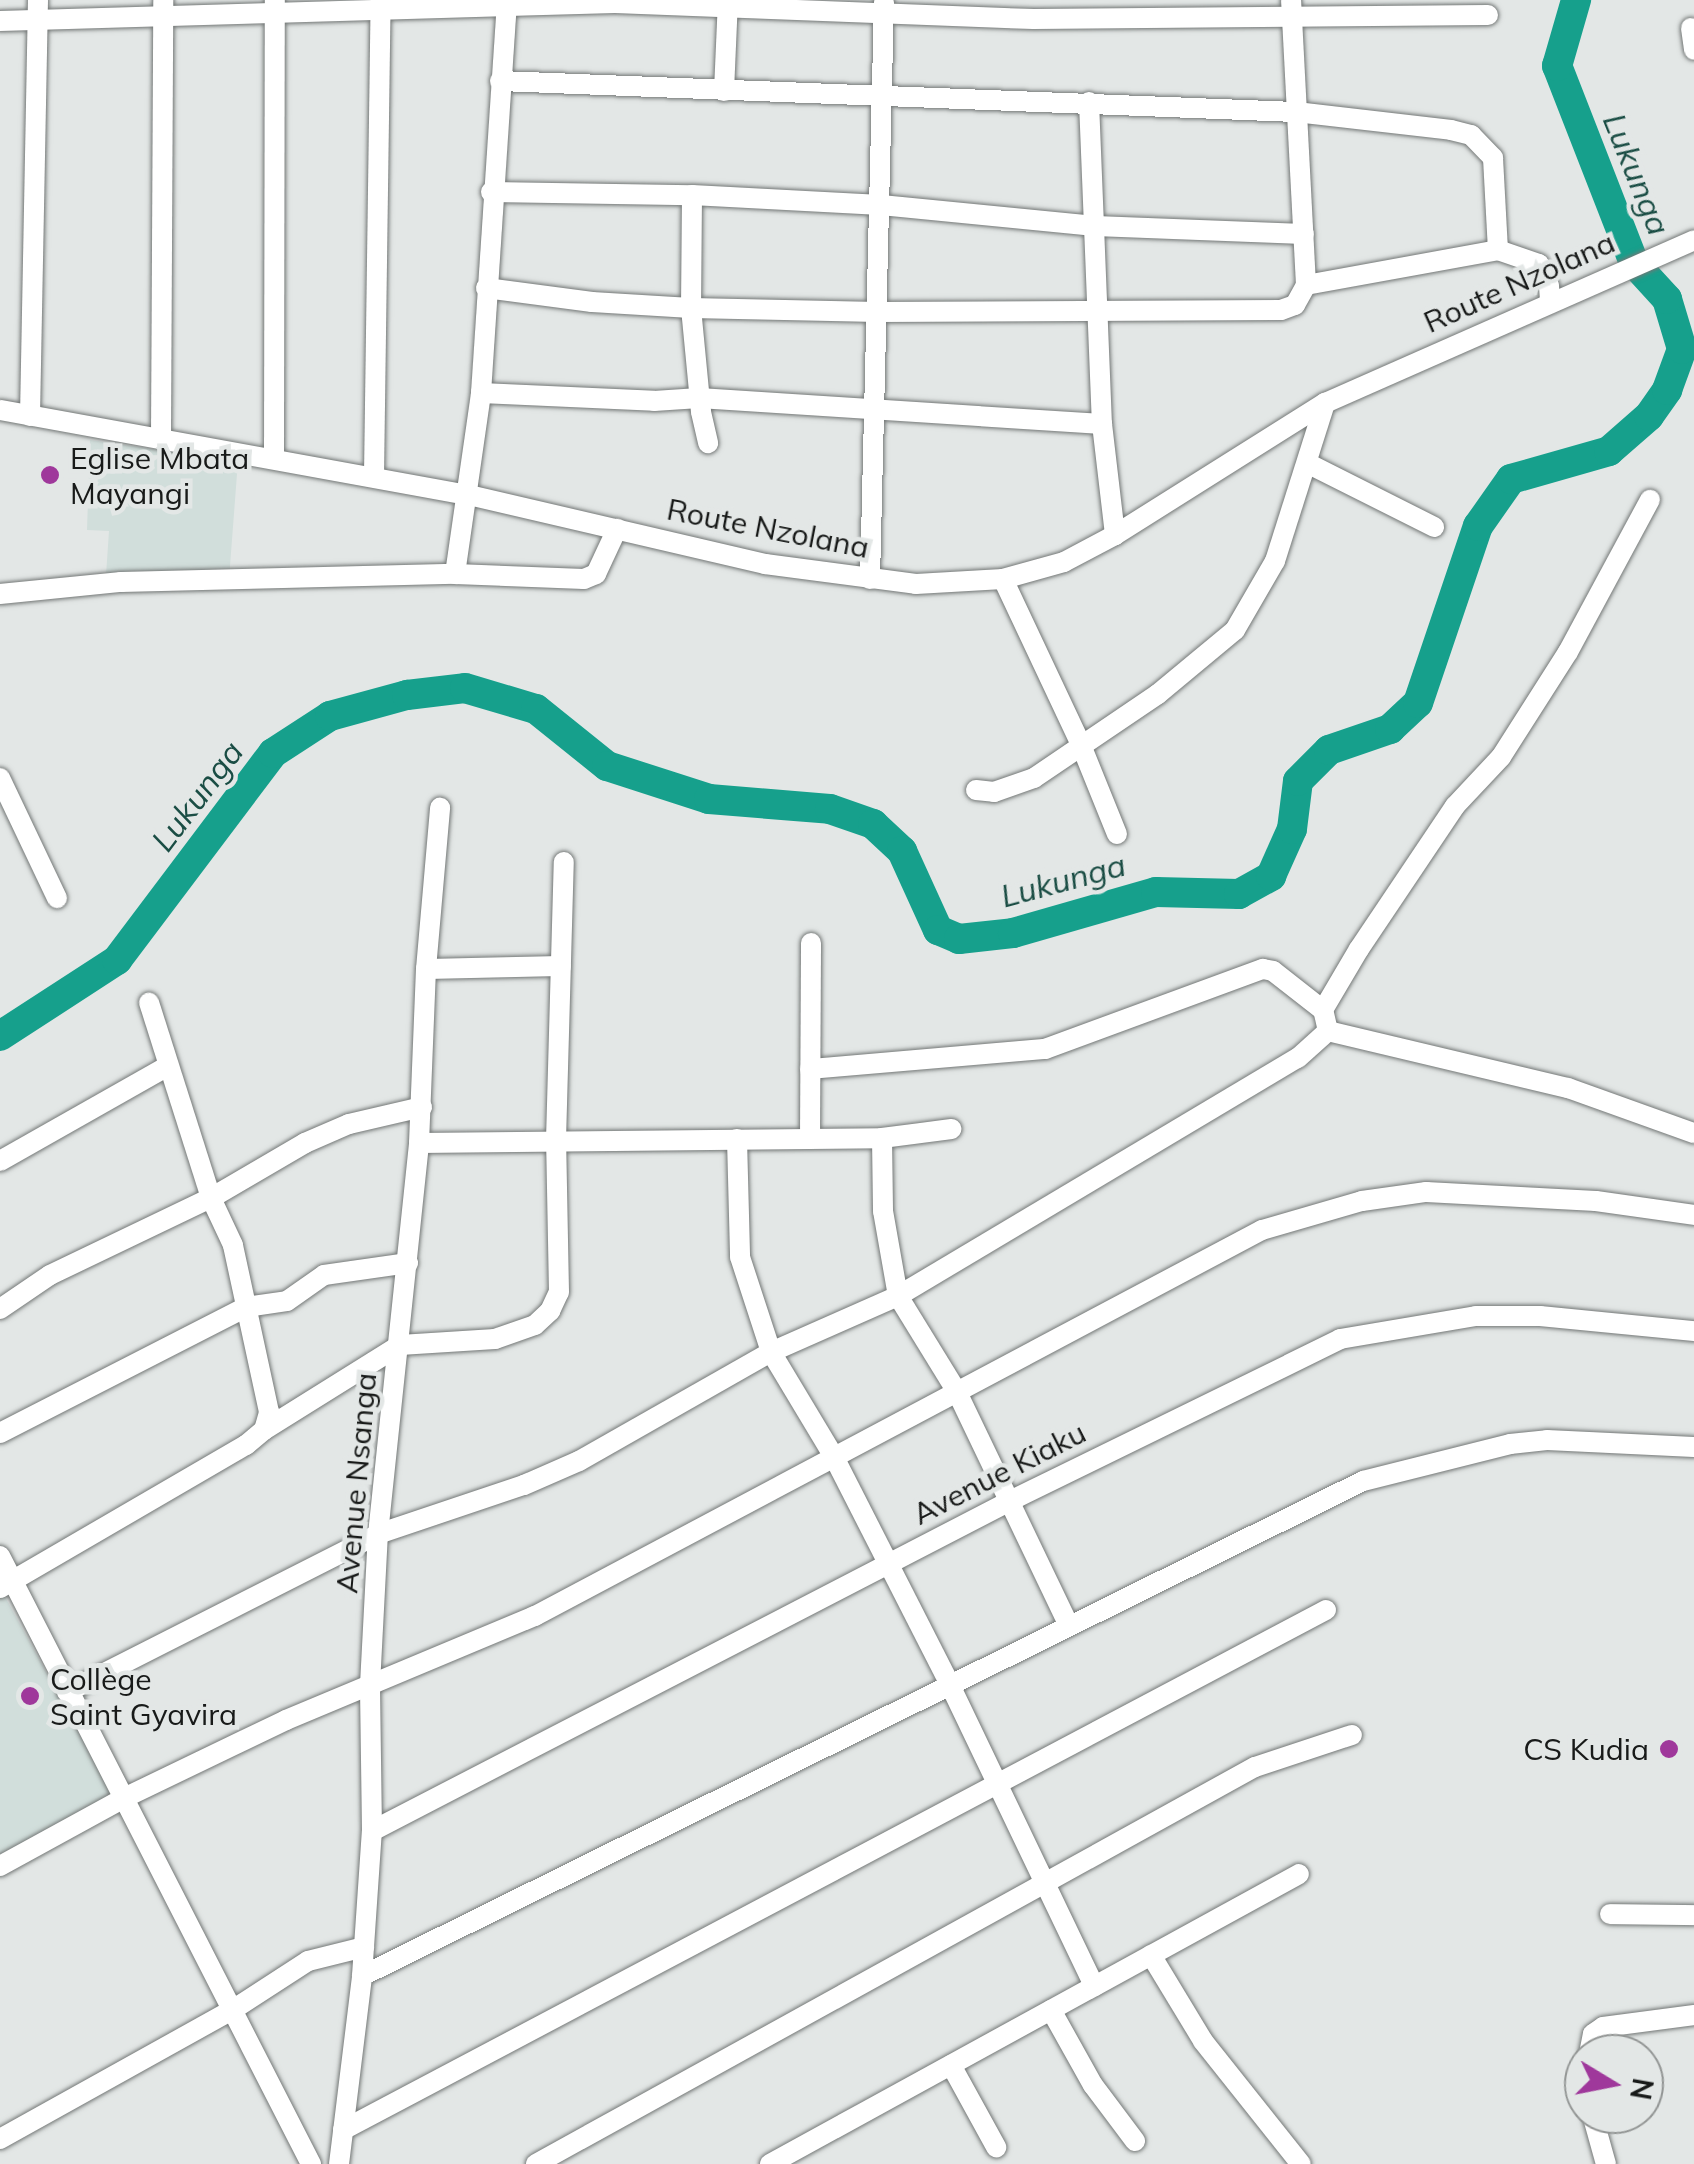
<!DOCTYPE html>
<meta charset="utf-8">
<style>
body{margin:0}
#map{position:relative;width:1694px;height:2164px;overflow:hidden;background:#e3e7e6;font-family:Mulish,sans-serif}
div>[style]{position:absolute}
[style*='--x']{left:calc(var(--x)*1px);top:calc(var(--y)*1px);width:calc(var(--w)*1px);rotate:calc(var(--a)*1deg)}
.built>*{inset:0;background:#d1dedb}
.river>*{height:30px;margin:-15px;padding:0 15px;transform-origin:15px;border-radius:15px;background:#16a08c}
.roads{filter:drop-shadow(0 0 2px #737776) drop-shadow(0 0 2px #737776)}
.minor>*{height:20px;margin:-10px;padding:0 10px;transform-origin:10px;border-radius:10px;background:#fff}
.dots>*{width:28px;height:28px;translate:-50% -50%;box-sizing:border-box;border:5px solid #e3e7e6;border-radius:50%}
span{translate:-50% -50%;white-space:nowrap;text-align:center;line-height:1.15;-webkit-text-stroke:9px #e3e7e6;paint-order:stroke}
.street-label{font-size:30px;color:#181a19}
.poi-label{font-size:30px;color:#181a19}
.left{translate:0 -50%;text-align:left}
.right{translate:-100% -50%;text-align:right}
.water-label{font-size:32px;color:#1a4d44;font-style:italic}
.north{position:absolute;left:1564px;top:2034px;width:100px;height:100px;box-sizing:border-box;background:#e3e7e6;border:2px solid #929594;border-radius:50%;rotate:100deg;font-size:28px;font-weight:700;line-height:40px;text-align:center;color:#181a19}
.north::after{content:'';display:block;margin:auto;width:35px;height:45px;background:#9f389b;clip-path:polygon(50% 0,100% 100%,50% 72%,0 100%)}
</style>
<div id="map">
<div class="built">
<i style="clip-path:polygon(90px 440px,238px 461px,229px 579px,106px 575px,109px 531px,87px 530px)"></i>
<i style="clip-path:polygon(4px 1595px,114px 1796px,0 1859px,0 1597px)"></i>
</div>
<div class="river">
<i style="--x:0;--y:1036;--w:140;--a:-33"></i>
<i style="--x:117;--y:960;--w:259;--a:-53"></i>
<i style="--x:273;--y:753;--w:68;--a:-33"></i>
<i style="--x:330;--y:716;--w:80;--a:-15.3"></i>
<i style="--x:407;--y:695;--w:58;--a:-6.9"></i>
<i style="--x:465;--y:688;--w:74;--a:16.5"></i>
<i style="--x:536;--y:709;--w:91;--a:38.8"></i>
<i style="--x:607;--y:766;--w:107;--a:17.9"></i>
<i style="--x:709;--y:799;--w:121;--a:4.7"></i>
<i style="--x:830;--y:809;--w:46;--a:19.2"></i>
<i style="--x:873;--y:824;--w:40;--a:43"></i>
<i style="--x:902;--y:851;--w:87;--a:65.5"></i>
<i style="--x:938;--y:930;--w:23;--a:23"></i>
<i style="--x:959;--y:939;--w:54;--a:-6.3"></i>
<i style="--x:1013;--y:933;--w:149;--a:-16"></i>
<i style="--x:1156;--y:892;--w:83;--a:1.4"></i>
<i style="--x:1239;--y:894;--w:37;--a:-29"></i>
<i style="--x:1271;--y:876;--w:51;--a:-65.9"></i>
<i style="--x:1292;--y:829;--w:48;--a:-82.9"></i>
<i style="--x:1298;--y:781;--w:44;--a:-45"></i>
<i style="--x:1329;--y:750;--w:65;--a:-19"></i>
<i style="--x:1390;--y:729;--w:38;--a:-43"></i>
<i style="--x:1418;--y:703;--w:187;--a:-71.3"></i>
<i style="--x:1478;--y:526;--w:57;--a:-54.9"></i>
<i style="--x:1511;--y:479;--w:102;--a:-15.9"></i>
<i style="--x:1609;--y:451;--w:53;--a:-41.2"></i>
<i style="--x:1649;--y:416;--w:32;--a:-55"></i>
<i style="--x:1667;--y:390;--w:44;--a:-69.9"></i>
<i style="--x:1682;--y:349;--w:52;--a:-106.7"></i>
<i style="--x:1667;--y:299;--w:49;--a:-132.5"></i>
<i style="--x:1634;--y:263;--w:212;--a:-111.3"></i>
<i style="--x:1557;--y:66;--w:69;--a:-73.9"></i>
</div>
<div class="roads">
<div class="minor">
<i style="--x:0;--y:21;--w:615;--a:-1.68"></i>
<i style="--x:615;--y:3;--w:419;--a:2.2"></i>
<i style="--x:1034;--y:19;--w:454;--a:-0.5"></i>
<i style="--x:1691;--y:28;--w:22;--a:82"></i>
<i style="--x:500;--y:81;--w:797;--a:2.23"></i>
<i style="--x:1296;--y:112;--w:156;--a:6.6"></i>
<i style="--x:1451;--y:130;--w:21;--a:14"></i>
<i style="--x:1471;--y:135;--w:32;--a:46"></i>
<i style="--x:1493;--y:158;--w:92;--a:86.9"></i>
<i style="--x:724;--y:91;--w:91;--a:-87.5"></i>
<i style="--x:1089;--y:102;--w:322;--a:87.7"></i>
<i style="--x:1102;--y:424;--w:112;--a:83.3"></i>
<i style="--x:491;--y:192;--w:201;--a:0.9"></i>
<i style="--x:692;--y:195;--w:189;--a:3"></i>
<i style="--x:881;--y:205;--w:215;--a:5.6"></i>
<i style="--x:1095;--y:226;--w:209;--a:2.2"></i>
<i style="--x:692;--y:195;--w:113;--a:90.5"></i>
<i style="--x:691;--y:308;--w:104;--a:84.5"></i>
<i style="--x:701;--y:412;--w:32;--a:77"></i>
<i style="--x:1306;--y:285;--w:195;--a:-10.3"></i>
<i style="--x:1498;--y:250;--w:43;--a:18.9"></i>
<i style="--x:1539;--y:264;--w:24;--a:66"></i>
<i style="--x:1549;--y:286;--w:14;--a:86"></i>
<i style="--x:486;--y:288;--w:107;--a:7.5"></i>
<i style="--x:592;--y:302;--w:99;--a:3.5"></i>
<i style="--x:691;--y:308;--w:187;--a:1.2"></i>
<i style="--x:878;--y:312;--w:403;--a:-0.3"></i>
<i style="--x:1281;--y:310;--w:15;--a:-20"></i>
<i style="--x:1295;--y:305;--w:23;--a:-61"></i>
<i style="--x:1306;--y:285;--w:285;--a:-93"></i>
<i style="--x:481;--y:393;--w:173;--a:2.6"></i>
<i style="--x:654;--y:401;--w:45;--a:-3.8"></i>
<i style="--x:699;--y:398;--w:404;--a:3.7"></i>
<i style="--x:0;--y:410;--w:477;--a:10.3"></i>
<i style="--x:469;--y:495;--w:304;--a:13.1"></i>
<i style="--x:765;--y:564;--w:152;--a:7.5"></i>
<i style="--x:916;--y:584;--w:87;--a:-3.3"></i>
<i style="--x:1003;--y:579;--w:63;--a:-15.6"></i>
<i style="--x:1064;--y:562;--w:58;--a:-27.9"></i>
<i style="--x:1115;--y:535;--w:248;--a:-32.2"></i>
<i style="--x:1325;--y:403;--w:403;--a:-23.8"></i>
<i style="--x:30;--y:416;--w:416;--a:-88.9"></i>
<i style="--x:161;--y:438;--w:438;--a:-89.7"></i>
<i style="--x:274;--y:458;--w:458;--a:-89.9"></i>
<i style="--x:1309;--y:464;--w:140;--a:26.7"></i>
<i style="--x:374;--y:476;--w:476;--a:-89.2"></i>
<i style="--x:455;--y:574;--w:183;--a:-81.8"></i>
<i style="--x:481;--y:393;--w:394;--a:-86.2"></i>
<i style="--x:870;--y:579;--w:577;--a:-88.61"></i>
<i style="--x:1003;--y:579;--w:183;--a:64.8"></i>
<i style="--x:1081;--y:745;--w:96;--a:68"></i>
<i style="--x:0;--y:594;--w:122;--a:-5.7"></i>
<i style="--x:121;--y:582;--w:334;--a:-1.4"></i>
<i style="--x:455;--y:574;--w:129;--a:2.2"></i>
<i style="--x:584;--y:579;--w:13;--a:-23"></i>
<i style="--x:596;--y:574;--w:50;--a:-65"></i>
<i style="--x:0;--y:778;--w:133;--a:64.6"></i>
<i style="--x:976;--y:790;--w:18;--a:6"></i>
<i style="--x:994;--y:792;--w:42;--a:-19.3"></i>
<i style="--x:1034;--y:778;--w:150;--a:-34.1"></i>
<i style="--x:1158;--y:694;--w:100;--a:-39.7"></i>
<i style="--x:1235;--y:630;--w:80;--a:-59.9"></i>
<i style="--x:1275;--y:561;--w:166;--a:-72.4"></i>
<i style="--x:426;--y:969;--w:135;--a:-1.3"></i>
<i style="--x:1328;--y:1031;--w:22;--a:-103"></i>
<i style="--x:1323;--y:1010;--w:71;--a:-59.5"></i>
<i style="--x:1359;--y:949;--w:172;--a:-56.1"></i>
<i style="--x:1455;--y:806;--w:67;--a:-46.8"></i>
<i style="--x:1501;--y:757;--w:125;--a:-57.5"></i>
<i style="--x:1568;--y:652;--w:173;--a:-61.7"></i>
<i style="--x:1328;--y:1031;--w:247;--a:13.4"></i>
<i style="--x:1568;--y:1088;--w:134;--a:19.7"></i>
<i style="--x:810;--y:1069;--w:236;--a:-4.9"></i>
<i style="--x:1045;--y:1049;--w:232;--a:-20.2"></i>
<i style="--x:1263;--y:969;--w:10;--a:11"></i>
<i style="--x:1273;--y:971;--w:63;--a:38"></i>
<i style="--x:882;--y:1138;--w:73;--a:89.2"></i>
<i style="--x:883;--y:1211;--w:86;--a:80"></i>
<i style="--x:898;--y:1296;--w:113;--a:58.4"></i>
<i style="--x:957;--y:1392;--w:259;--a:64.4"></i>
<i style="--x:737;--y:1139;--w:118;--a:88.5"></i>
<i style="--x:740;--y:1257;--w:100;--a:71.9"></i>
<i style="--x:771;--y:1352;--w:122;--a:59"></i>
<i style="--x:834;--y:1457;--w:256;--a:63"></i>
<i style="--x:950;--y:1685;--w:334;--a:64.4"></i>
<i style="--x:810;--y:1139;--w:196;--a:-89.7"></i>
<i style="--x:419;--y:1143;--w:463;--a:-0.6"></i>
<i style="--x:882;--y:1138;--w:70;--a:-7.4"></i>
<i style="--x:0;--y:1161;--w:191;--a:-29.5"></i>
<i style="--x:0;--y:1309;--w:60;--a:-34.2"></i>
<i style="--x:50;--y:1275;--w:178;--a:-25.6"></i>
<i style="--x:211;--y:1198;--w:109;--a:-30.3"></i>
<i style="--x:305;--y:1143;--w:48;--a:-23.4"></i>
<i style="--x:349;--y:1124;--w:75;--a:-13.1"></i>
<i style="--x:264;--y:1430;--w:160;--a:-32"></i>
<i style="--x:400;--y:1345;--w:95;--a:-3.6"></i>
<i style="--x:495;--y:1339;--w:42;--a:-19.3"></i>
<i style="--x:535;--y:1325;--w:21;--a:-43"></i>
<i style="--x:550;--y:1311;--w:21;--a:-65"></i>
<i style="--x:559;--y:1292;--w:152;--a:-91.1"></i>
<i style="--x:556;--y:1140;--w:278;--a:-88.4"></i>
<i style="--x:0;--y:1433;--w:276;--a:-27.1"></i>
<i style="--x:246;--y:1307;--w:41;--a:-8.3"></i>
<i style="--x:287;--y:1301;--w:45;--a:-35.1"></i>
<i style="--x:324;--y:1275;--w:85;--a:-8.1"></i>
<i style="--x:0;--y:1556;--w:683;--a:62.91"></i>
<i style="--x:0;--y:1588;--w:285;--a:-30.2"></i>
<i style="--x:246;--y:1445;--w:23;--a:-40"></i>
<i style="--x:264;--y:1430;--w:19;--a:-74"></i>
<i style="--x:269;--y:1412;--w:171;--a:-102.2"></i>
<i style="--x:233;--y:1245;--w:52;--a:-115.1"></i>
<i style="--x:211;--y:1198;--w:205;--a:-107.6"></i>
<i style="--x:67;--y:1692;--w:349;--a:-26.9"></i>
<i style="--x:378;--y:1534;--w:154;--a:-18.6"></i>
<i style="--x:524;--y:1485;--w:60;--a:-23.6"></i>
<i style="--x:579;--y:1461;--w:221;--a:-29.6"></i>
<i style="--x:771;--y:1352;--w:139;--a:-23.8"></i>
<i style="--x:898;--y:1296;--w:465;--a:-30.8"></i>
<i style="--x:1298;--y:1058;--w:40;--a:-42"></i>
<i style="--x:372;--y:1831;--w:718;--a:-27.35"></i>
<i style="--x:1010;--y:1501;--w:368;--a:-26.1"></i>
<i style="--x:1340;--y:1339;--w:138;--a:-9.6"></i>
<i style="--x:1476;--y:1316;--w:64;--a:0"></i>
<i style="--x:1540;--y:1316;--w:155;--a:5.6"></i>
<i style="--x:0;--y:1866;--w:141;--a:-28.7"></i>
<i style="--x:124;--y:1798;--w:180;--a:-25.7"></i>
<i style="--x:286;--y:1720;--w:270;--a:-22.7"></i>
<i style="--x:535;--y:1616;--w:823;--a:-27.97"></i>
<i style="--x:1262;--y:1230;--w:104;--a:-16.2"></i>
<i style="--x:1362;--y:1201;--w:65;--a:-8"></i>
<i style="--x:1426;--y:1192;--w:170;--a:3"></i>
<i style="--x:1596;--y:1201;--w:99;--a:8.1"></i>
<i style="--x:1610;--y:1914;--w:84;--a:0.7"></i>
<i style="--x:1151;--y:1955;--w:100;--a:58.8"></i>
<i style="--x:1203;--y:2041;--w:157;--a:51.5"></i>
<i style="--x:362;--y:1976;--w:1117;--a:-26.31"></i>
<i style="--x:1363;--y:1481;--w:152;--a:-14.1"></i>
<i style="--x:1510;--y:1444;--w:37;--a:-6"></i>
<i style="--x:1547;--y:1440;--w:147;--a:2.7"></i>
<i style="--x:1051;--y:2010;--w:86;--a:60.8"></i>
<i style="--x:1093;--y:2085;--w:70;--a:53.1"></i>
<i style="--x:1589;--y:2054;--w:20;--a:-79"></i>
<i style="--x:1593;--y:2034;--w:12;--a:-35"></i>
<i style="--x:1603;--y:2027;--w:92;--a:-7.5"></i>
<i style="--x:951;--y:2065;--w:94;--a:61.2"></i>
<i style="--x:1592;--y:2114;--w:52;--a:74.4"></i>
<i style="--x:343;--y:2130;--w:1112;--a:-27.88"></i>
<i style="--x:0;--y:2139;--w:268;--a:-29.1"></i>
<i style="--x:234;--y:2009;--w:88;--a:-33"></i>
<i style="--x:308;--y:1961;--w:58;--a:-14"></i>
<i style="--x:339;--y:2164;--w:189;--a:-83"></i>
<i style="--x:362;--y:1976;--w:145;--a:-86.1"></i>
<i style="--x:372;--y:1831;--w:146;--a:-90.8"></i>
<i style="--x:370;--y:1685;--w:151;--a:-87"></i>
<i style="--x:378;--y:1534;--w:393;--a:-84"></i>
<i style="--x:419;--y:1143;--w:174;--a:-87.7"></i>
<i style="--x:426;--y:969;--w:162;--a:-85"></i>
<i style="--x:536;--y:2164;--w:821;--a:-28.91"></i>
<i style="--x:1255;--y:1767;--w:102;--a:-18.3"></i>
<i style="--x:770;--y:2164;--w:603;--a:-28.73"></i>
</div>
</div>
<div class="dots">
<i style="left:50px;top:475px;background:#9f389b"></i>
<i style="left:30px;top:1696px;background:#9f389b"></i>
<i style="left:1669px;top:1749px;background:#9f389b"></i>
</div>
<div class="street-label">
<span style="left:1519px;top:282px;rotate:-24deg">Route Nzolana</span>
<span style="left:768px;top:528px;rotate:11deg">Route Nzolana</span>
<span style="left:999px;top:1473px;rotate:-27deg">Avenue Kiaku</span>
<span style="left:356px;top:1483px;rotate:-85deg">Avenue Nsanga</span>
</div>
<div class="poi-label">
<span class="left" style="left:70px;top:475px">Eglise Mbata<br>Mayangi</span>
<span class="left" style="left:50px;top:1696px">Collège<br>Saint Gyavira</span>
<span class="right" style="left:1649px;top:1749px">CS Kudia</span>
</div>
<div class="water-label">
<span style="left:1637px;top:174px;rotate:68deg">Lukunga</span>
<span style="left:197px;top:796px;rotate:-53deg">Lukunga</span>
<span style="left:1063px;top:880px;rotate:-15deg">Lukunga</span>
</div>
<div class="north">N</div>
</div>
